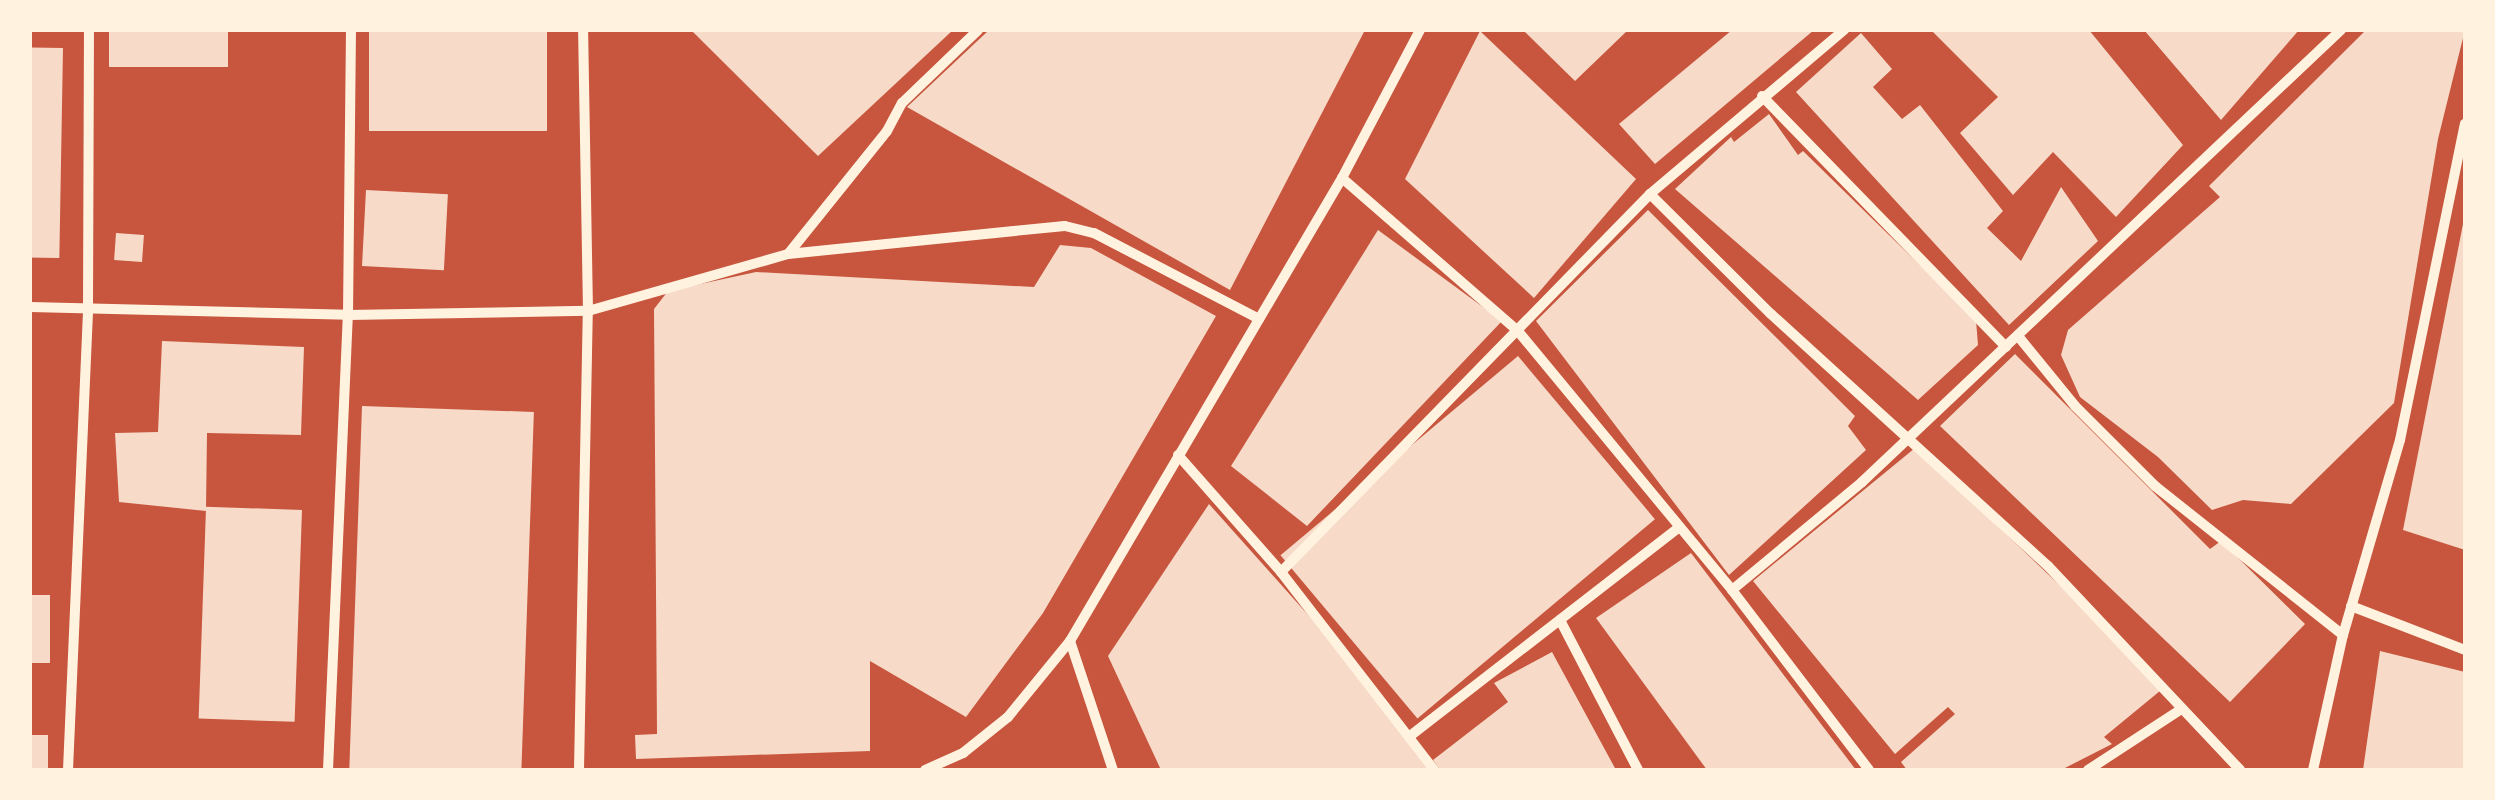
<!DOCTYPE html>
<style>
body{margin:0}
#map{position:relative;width:2495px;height:800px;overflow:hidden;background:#c8553d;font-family:Ubuntu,sans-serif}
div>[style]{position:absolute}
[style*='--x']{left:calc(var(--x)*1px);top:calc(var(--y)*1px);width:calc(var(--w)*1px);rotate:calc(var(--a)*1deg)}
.building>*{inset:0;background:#f7dbc8;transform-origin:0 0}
.minor>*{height:10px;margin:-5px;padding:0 5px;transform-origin:5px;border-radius:5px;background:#fff3e0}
span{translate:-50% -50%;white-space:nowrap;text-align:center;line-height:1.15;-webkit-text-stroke:10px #fff3e0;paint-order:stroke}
.frame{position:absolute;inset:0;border:32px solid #fff3e0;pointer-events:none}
</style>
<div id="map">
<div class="building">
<i style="left:109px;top:30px;width:119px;height:37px"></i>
<i style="left:369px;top:30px;width:178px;height:101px"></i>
<i style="clip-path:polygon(691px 30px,953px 30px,818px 156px)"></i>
<i style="clip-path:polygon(989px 30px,1365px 30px,1230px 290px,907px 107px)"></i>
<i style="clip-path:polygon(1523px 30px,1628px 30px,1575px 81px)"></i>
<i style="clip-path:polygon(1732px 30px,1814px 30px,1655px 164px,1619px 124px)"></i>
<i style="clip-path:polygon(1931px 30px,2089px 30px,2183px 145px,2116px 217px,2053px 152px,2013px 195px,1960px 133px,1998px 97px)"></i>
<i style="clip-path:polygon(2144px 30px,2299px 30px,2221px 120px)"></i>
<i style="clip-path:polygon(2366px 30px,2465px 30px,2438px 139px,2394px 403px,2291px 504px,2243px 500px,2212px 510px,2158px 457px,2080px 397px,2061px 355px,2068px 330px,2220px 197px,2209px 186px)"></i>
<i style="clip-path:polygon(1480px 31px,1636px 179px,1534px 298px,1405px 179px)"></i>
<i style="clip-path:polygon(1861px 33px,1892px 69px,1873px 87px,1902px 119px,1920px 105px,2003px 211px,1987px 228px,2021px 261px,2061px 187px,2098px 241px,2009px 325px,1796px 92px)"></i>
<i style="left:63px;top:48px;width:210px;height:33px;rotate:91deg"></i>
<i style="clip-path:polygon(1769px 114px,1798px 155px,1803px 151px,1976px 320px,1978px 345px,1918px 400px,1675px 189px,1731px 137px,1734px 142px)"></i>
<i style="left:366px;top:190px;width:82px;height:76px;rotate:3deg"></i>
<i style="clip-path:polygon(1648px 210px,1855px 416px,1848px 426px,1866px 450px,1729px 575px,1536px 321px)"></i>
<i style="clip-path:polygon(2463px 224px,2465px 224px,2465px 550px,2403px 530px)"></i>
<i style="clip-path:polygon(1378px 230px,1502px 321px,1307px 526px,1231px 466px)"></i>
<i style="left:116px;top:233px;width:28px;height:27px;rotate:4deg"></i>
<i style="clip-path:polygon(1060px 245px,1091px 248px,1216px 316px,1043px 613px,966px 717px,870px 661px,870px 751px,636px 759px,635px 735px,657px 734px,654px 309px,668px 291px,756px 272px,1034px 287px)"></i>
<i style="clip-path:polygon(162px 341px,304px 347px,301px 435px,207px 433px,206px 511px,119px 502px,115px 433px,158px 432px)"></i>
<i style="clip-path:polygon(2015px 354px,2210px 549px,2221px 541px,2305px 624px,2230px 702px,1940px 426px)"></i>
<i style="left:1518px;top:356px;width:213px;height:310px;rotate:50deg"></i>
<i style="left:362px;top:406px;width:172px;height:364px;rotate:2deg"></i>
<i style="clip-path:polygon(1915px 448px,2166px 686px,2104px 737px,2112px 744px,2061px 770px,1907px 770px,1901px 762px,1955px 714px,1948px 707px,1895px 754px,1753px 581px)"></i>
<i style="clip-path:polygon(1209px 504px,1309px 616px,1428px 770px,1161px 770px,1108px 656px)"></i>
<i style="left:302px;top:510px;width:212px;height:96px;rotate:92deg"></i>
<i style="clip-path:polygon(1691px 553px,1856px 770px,1707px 770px,1596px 618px)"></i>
<i style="left:30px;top:595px;width:20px;height:68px"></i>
<i style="clip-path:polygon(2380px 651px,2465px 672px,2465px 770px,2363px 770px)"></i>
<i style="clip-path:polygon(1552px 652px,1616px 770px,1440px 770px,1433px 760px,1508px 702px,1494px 683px)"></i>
<i style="left:30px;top:735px;width:18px;height:35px"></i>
</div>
<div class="minor">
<i style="--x:1762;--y:96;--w:350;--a:45.8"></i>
<i style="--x:1342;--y:178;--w:232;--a:41"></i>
<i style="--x:1517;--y:330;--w:337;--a:50.4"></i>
<i style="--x:1732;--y:590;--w:226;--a:52.7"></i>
<i style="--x:1650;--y:194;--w:170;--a:44.8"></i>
<i style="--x:1771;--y:314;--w:374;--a:42.3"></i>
<i style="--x:2048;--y:566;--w:280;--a:46.7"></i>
<i style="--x:789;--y:253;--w:156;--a:-51.2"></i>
<i style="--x:887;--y:131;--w:32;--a:-62"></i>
<i style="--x:902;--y:103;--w:105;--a:-43.8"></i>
<i style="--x:30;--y:307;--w:318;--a:1.4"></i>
<i style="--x:348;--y:315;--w:240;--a:-1"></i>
<i style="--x:588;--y:311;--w:208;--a:-15.9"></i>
<i style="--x:788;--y:254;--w:278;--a:-5.8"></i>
<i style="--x:1065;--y:226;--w:30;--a:14"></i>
<i style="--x:1094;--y:233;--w:186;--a:27.5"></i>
<i style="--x:2018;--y:336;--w:90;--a:50.8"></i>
<i style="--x:2075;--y:406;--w:113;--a:45"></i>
<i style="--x:2155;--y:486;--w:240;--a:38.4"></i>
<i style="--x:1178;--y:455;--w:156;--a:48.6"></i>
<i style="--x:1281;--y:572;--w:250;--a:52.3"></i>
<i style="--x:1281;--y:572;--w:528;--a:-45.69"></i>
<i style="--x:1650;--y:194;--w:254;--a:-40.2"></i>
<i style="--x:1732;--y:590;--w:169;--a:-39.7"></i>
<i style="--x:1862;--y:482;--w:659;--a:-43.34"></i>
<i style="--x:2351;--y:606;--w:122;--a:21.1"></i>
<i style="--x:1560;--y:620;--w:169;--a:62.5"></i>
<i style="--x:1070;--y:641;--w:136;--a:71.6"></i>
<i style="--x:1410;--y:736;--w:338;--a:-37.8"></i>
<i style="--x:68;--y:770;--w:462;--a:-87.5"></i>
<i style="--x:88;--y:308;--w:278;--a:-89.8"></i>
<i style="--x:328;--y:770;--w:455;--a:-87.5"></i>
<i style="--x:348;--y:315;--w:285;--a:-89.4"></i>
<i style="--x:579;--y:770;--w:459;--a:-88.9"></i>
<i style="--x:588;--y:311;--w:281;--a:-91"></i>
<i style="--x:925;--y:770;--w:42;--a:-24.1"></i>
<i style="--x:963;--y:753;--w:58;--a:-38.7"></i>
<i style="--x:1008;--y:717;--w:98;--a:-50.8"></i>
<i style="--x:1070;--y:641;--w:537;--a:-59.57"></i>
<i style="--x:1342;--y:178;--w:167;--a:-62.2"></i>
<i style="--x:2088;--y:770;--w:110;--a:-33.1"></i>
<i style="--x:2313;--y:770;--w:138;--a:-77.5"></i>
<i style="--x:2343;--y:635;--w:203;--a:-73.7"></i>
<i style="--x:2400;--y:440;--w:323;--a:-78.4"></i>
</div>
<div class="frame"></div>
</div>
